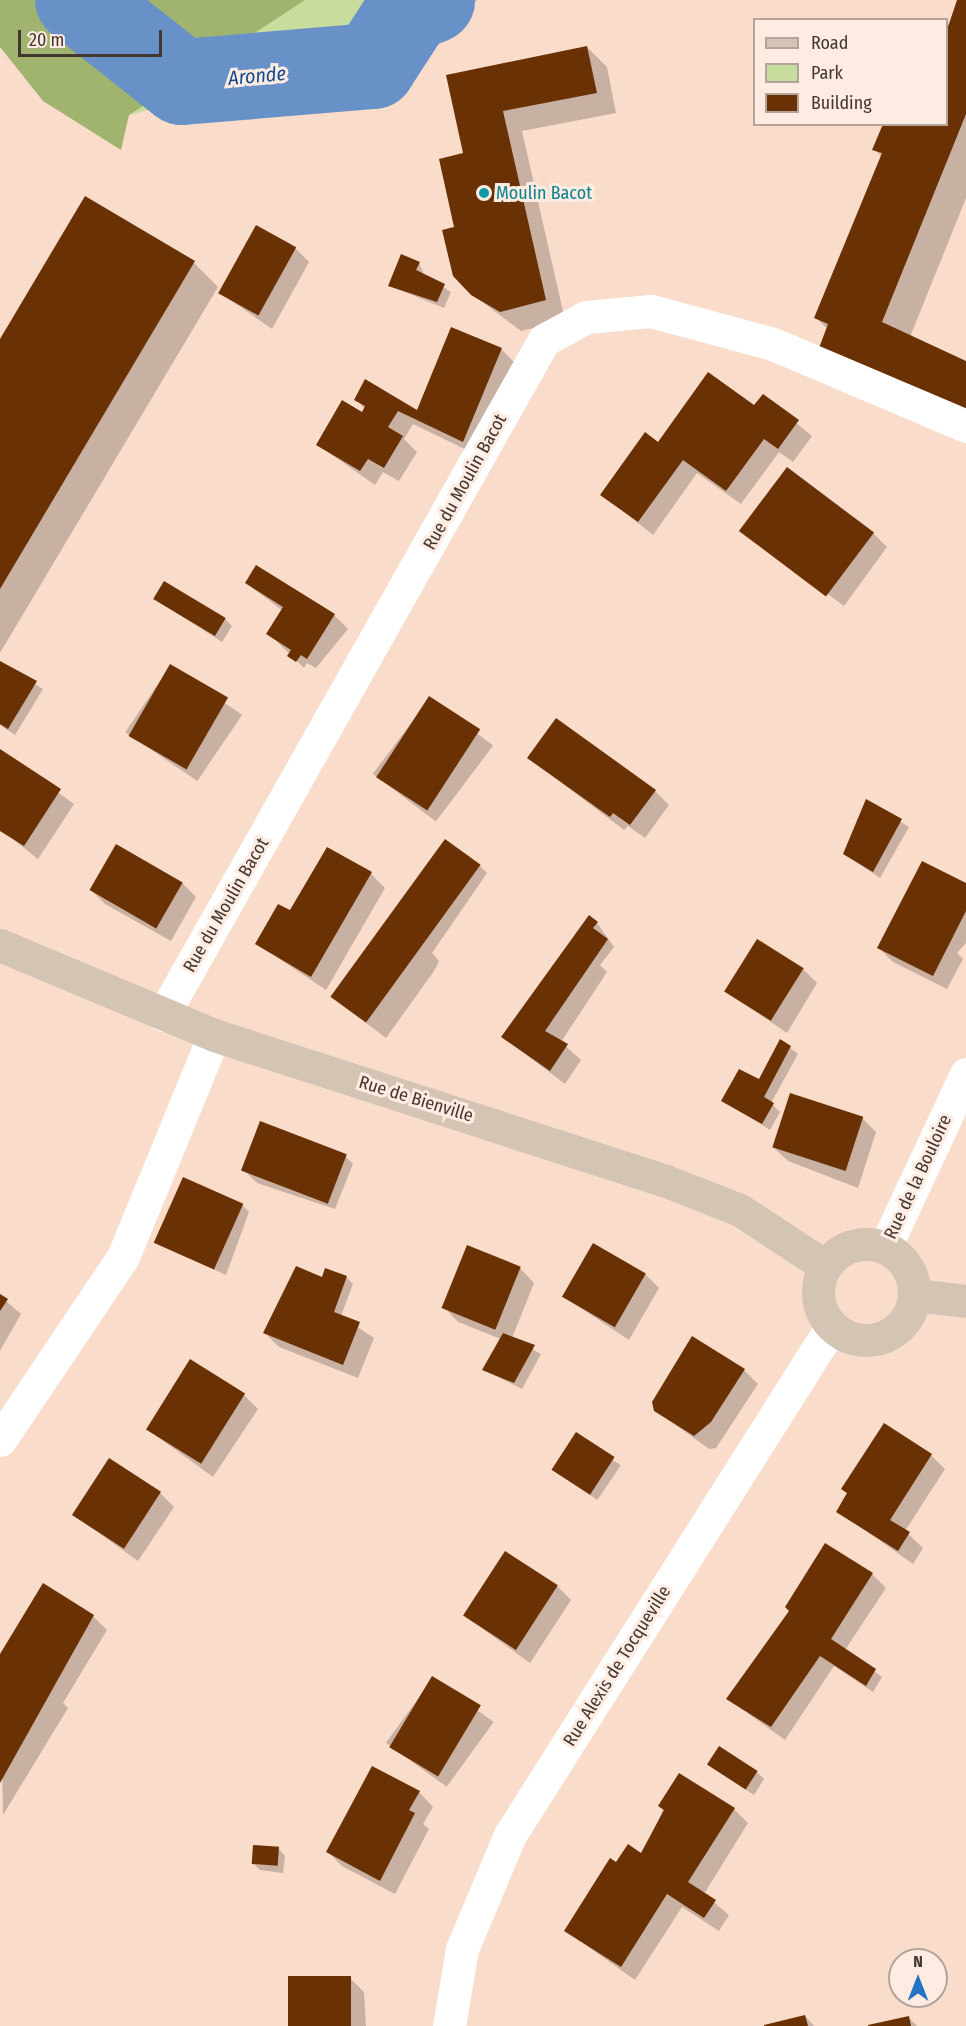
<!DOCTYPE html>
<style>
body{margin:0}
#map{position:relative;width:966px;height:2026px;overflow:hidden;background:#fadccb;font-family:"Fira Sans Condensed",sans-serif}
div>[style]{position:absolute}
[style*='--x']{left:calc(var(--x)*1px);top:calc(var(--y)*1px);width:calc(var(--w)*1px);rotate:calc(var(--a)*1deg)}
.green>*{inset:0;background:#c8dc9d}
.forest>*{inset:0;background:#a0b470}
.shadow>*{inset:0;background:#0003;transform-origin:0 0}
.river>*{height:86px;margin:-43px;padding:0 43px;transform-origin:43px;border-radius:43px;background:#6891c8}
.building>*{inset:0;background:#693104;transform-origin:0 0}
.street>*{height:33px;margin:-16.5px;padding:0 16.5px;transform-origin:16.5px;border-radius:16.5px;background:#fff}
.secondary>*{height:33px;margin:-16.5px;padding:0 16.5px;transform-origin:16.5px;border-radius:16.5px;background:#d3c4b3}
.secondary>.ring{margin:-16.5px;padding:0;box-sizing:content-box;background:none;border:33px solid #d3c4b3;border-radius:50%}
.dots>*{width:16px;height:16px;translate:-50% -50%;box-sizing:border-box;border:3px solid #feece2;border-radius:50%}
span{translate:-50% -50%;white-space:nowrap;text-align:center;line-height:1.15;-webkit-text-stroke:6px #feece2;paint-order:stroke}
.culture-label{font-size:18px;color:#0d838f}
.left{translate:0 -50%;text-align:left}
.street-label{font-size:18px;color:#433831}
.water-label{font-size:20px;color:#134a8e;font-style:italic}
.legend{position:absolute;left:753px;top:18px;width:195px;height:108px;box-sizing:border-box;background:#feece2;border:2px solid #b3a49b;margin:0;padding:8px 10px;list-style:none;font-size:18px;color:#433831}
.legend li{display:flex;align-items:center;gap:12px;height:30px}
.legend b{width:30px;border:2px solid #b3a49b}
.north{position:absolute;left:888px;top:1948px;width:60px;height:60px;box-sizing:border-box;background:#feece2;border:2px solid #b3a49b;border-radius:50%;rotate:0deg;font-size:16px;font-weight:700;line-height:24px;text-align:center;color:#433831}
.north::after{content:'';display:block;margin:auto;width:21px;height:27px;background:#2573c3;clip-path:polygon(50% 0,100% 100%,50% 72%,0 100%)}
.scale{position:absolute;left:18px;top:30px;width:144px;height:27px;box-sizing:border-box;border:3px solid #433831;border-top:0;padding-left:8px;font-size:18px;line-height:21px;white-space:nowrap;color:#433831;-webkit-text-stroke:4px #feece2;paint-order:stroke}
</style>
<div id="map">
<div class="green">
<i style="clip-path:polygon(0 0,479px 0,286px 76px,129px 115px)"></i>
</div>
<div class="forest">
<i style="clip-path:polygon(0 0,305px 0,129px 115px,121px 150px,43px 101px,0 47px)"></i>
</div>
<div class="shadow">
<i style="clip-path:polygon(958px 0,966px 0,966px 198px,910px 337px,966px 362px,828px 329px,816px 318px,882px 157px,874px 149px,946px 124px,946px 30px)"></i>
<i style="clip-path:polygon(587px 47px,607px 67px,616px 113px,522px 131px,565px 320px,521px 331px,472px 294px,456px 228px,465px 154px,447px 76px)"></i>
<i style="clip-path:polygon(86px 198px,194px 263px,218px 287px,0 653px,0 341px)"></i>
<i style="clip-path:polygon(295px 248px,309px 262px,272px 329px,219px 292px)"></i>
<i style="clip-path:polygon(419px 263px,424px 275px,451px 292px,444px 308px,390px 286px)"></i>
<i style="clip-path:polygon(452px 329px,502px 350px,516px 364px,477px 455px,413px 424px,404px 439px,417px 452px,399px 481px,383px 472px,375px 485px,318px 445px,362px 414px,365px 409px,356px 399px,418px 412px)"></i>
<i style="clip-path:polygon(763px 396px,812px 436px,793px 462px,779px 452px,741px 504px,697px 473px,653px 535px,602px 494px,658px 444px,755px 407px)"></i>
<i style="clip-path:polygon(741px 530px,873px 533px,887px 547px,844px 606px)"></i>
<i style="clip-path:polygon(246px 583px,334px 615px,348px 629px,316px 668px,307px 663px,304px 668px,268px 633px,283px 611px)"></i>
<i style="clip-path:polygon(155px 599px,225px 619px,232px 626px,222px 642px)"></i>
<i style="clip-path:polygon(0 662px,43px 689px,15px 735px,0 725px)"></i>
<i style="left:170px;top:666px;width:87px;height:80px;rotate:34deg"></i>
<i style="left:430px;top:698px;width:79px;height:95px;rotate:37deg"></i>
<i style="clip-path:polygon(0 751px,74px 804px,38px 859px,0 829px)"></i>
<i style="clip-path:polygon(529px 758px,655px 791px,669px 805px,645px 838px,628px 826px,624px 830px)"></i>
<i style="clip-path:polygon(867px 801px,909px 827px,880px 878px,844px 854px)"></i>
<i style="clip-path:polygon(480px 866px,487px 873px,432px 953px,439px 961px,434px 971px,386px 1038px,333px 998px)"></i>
<i style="clip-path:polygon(371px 874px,385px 888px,326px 990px,257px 944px,289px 911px)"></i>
<i style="clip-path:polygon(182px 883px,196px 897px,171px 941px,105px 904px,91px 890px)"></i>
<i style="clip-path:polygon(966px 885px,966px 943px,957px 953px,963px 959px,947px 989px,893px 962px,879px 948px)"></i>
<i style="clip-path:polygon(597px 923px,614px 947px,600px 965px,607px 972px,561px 1042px,581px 1060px,565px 1084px,503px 1037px)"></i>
<i style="clip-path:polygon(803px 969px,817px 983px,787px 1033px,727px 992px)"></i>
<i style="clip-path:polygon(781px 1041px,798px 1054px,771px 1103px,780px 1112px,770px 1130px,723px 1101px,759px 1081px)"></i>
<i style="clip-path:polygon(862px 1118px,876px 1132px,858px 1188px,788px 1161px,773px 1147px)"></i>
<i style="clip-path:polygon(346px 1157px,353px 1164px,335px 1209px,257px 1183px,243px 1169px)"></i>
<i style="clip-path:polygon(242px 1205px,249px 1212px,226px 1275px,154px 1242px)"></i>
<i style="clip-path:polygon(520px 1268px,534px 1283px,512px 1338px,541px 1354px,522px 1389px,484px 1370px,501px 1339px,458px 1322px,444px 1307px)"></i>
<i style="clip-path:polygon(645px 1274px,659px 1288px,629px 1340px,564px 1297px)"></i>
<i style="clip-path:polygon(346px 1277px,353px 1284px,341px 1316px,374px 1338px,358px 1378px,279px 1347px,265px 1333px,323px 1279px)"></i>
<i style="clip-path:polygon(0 1296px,21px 1314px,0 1351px)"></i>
<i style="clip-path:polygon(744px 1370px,758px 1384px,716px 1448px,709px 1449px,655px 1410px)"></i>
<i style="clip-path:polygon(244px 1395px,258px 1409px,213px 1477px,147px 1429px)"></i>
<i style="left:576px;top:1435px;width:54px;height:42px;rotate:34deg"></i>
<i style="clip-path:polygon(931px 1455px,945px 1469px,905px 1531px,923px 1548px,913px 1564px,838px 1511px)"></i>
<i style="clip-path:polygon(160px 1493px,174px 1507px,138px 1561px,74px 1515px)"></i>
<i style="clip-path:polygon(872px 1574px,886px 1588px,845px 1650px,882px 1677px,873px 1692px,834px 1666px,785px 1740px,728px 1699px)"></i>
<i style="clip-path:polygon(557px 1586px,571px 1600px,530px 1663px,465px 1616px)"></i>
<i style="clip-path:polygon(93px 1616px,107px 1630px,63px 1703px,68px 1708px,3px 1815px,0 1657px)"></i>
<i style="left:433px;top:1678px;width:75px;height:80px;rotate:36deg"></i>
<i style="clip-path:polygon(708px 1765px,757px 1772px,764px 1779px,754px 1795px)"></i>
<i style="clip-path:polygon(419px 1792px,433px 1807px,423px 1824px,429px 1829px,395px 1894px,342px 1866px,328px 1852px)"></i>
<i style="clip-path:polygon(660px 1806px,734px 1809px,748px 1823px,704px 1894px,729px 1915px,719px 1931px,682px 1907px,635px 1980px,566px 1931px,616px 1864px,642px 1855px,663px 1810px)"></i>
<i style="clip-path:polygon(278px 1848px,285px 1856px,283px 1873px,260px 1870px,253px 1863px)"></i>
<i style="clip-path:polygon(350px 1978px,364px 1992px,366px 2026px,290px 2026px)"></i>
<i style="clip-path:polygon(805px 2016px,814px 2026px,767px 2026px)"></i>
<i style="clip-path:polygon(908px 2017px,917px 2026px,871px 2026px)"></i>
</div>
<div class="river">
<i style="--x:78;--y:0;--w:132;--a:38.3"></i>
<i style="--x:182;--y:82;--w:192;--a:-4.8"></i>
<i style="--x:373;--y:66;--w:68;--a:-57"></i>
<i style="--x:410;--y:9;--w:24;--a:-22"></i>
</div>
<div class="building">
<i style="clip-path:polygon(957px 0,966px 0,966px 114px,882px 322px,966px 361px,966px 413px,819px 348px,828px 324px,814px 318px,882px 153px,872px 150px,883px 124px,946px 124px,946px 33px)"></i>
<i style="clip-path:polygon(587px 46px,597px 93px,503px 111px,546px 300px,500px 312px,471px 295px,453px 276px,442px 230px,454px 227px,439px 159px,463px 153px,446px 75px)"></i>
<i style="clip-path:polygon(85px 196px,195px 261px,0 589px,0 339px)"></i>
<i style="left:256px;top:225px;width:46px;height:78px;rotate:29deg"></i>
<i style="clip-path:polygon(401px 254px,420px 262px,416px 270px,445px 284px,437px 302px,388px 286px)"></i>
<i style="clip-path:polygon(451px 327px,502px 348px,463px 442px,398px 411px,388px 427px,403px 436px,384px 468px,368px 459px,360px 471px,316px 445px,342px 400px,362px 412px,365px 406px,354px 400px,365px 379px,417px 410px)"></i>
<i style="clip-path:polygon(708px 372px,754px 405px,763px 394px,799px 420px,778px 449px,764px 439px,726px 491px,683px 460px,638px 522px,600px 495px,645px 432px,658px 442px)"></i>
<i style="left:787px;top:467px;width:109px;height:80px;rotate:37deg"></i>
<i style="clip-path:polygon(256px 565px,335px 614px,307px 659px,301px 655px,296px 662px,287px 656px,291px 650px,266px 634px,283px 607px,245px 583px)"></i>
<i style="left:164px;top:581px;width:72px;height:21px;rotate:31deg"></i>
<i style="clip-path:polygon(0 661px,37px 681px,8px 729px,0 724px)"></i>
<i style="left:170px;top:664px;width:67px;height:83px;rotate:30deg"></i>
<i style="left:429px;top:696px;width:61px;height:97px;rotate:33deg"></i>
<i style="clip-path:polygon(556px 718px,656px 790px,630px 825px,613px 813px,610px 817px,527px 758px)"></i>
<i style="clip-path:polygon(0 749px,61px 789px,24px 846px,0 831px)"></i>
<i style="clip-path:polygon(866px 799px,902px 819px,873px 872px,843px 854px)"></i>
<i style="left:445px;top:839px;width:44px;height:195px;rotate:36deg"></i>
<i style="left:116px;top:844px;width:77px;height:53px;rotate:30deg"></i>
<i style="clip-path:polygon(327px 847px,372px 872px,311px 977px,255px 944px,278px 904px,290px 910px)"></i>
<i style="clip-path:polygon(922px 861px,966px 883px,966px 911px,933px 976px,877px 948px)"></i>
<i style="clip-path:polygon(589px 915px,598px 922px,593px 928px,608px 939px,545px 1031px,568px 1044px,550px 1071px,501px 1037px)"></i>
<i style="left:757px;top:939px;width:55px;height:62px;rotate:32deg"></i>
<i style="clip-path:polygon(780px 1039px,791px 1046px,764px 1097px,774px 1103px,762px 1124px,721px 1101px,739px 1069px,759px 1079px)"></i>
<i style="left:790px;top:1093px;width:77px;height:57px;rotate:18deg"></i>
<i style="left:260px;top:1121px;width:93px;height:53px;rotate:21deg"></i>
<i style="left:183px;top:1177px;width:66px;height:72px;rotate:24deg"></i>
<i style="left:593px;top:1243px;width:61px;height:62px;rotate:30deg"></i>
<i style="left:467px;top:1245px;width:58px;height:68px;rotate:22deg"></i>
<i style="clip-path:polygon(296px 1266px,322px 1277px,325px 1268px,347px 1276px,334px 1312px,360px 1322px,343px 1365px,263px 1333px)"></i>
<i style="clip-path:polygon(0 1294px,8px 1299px,0 1311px)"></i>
<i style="clip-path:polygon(503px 1333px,535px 1345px,514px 1383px,482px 1370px)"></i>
<i style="clip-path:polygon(692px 1336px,745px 1369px,711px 1422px,694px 1436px,654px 1411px,652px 1402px)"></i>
<i style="left:190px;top:1359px;width:65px;height:83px;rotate:32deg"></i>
<i style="clip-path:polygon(884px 1423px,932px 1454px,890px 1520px,910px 1532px,898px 1551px,836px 1512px,847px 1493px,841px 1489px)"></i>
<i style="left:576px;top:1432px;width:46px;height:45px;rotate:33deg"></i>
<i style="left:109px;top:1458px;width:62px;height:68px;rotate:33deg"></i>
<i style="clip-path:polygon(825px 1543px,873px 1573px,831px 1639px,876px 1669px,866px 1686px,820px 1656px,771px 1727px,726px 1699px,789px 1611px,785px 1607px)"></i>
<i style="left:505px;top:1551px;width:63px;height:77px;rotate:33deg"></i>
<i style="clip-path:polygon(43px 1583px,94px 1615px,0 1783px,0 1654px)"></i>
<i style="left:432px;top:1676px;width:57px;height:83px;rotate:31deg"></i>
<i style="left:719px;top:1746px;width:46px;height:22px;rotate:33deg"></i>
<i style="clip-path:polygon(372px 1766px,420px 1791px,409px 1810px,415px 1813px,380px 1881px,326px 1852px)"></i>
<i style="clip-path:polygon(679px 1773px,735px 1808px,688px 1882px,716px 1900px,704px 1918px,667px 1894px,621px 1967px,564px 1931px,610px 1858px,616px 1862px,628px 1844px,641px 1853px,664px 1810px,658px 1806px)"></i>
<i style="left:253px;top:1845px;width:26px;height:19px;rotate:4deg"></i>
<i style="left:288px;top:1976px;width:63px;height:50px"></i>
<i style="clip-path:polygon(805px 2015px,808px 2026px,764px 2026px,764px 2025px)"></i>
<i style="clip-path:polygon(909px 2016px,911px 2026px,868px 2026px,868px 2025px)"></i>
</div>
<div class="street">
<i style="--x:163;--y:1015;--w:775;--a:-60.56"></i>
<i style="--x:544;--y:340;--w:48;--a:-28.7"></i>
<i style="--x:586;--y:317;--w:65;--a:-5.3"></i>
<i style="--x:651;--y:311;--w:126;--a:15.1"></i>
<i style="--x:773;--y:344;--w:210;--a:23"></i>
<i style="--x:885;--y:1247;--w:191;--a:-64.9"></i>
<i style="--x:0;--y:1440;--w:220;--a:-56.1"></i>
<i style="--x:123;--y:1257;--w:240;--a:-67.7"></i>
<i style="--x:449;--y:2026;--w:78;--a:-80.4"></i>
<i style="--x:462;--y:1949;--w:124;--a:-67.2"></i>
<i style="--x:510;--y:1835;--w:602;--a:-57.68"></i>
</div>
<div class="secondary">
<i style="--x:0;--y:945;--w:232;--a:22.8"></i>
<i style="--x:214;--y:1035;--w:475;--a:17.9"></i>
<i style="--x:666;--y:1181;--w:79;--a:21.4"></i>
<i style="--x:740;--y:1210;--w:102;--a:33.4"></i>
<i class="ring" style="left:818px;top:1244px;width:63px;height:63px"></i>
<i style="--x:914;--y:1295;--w:52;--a:6.6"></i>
</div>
<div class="dots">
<i style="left:484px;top:193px;background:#0f9aa8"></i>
</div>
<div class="culture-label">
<span class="left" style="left:496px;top:193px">Moulin Bacot</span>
</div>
<div class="street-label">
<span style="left:465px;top:482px;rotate:-61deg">Rue du Moulin Bacot</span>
<span style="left:226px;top:905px;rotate:-60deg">Rue du Moulin Bacot</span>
<span style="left:416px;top:1099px;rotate:17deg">Rue de Bienville</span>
<span style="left:918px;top:1177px;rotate:-65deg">Rue de la Bouloire</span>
<span style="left:617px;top:1666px;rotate:-58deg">Rue Alexis de Tocqueville</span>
</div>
<div class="water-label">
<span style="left:257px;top:76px;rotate:-5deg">Aronde</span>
</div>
<ul class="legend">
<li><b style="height:8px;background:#d3c4b3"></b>Road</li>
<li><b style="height:16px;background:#c8dc9d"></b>Park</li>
<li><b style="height:16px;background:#693104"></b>Building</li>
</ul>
<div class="north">N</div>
<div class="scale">20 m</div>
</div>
